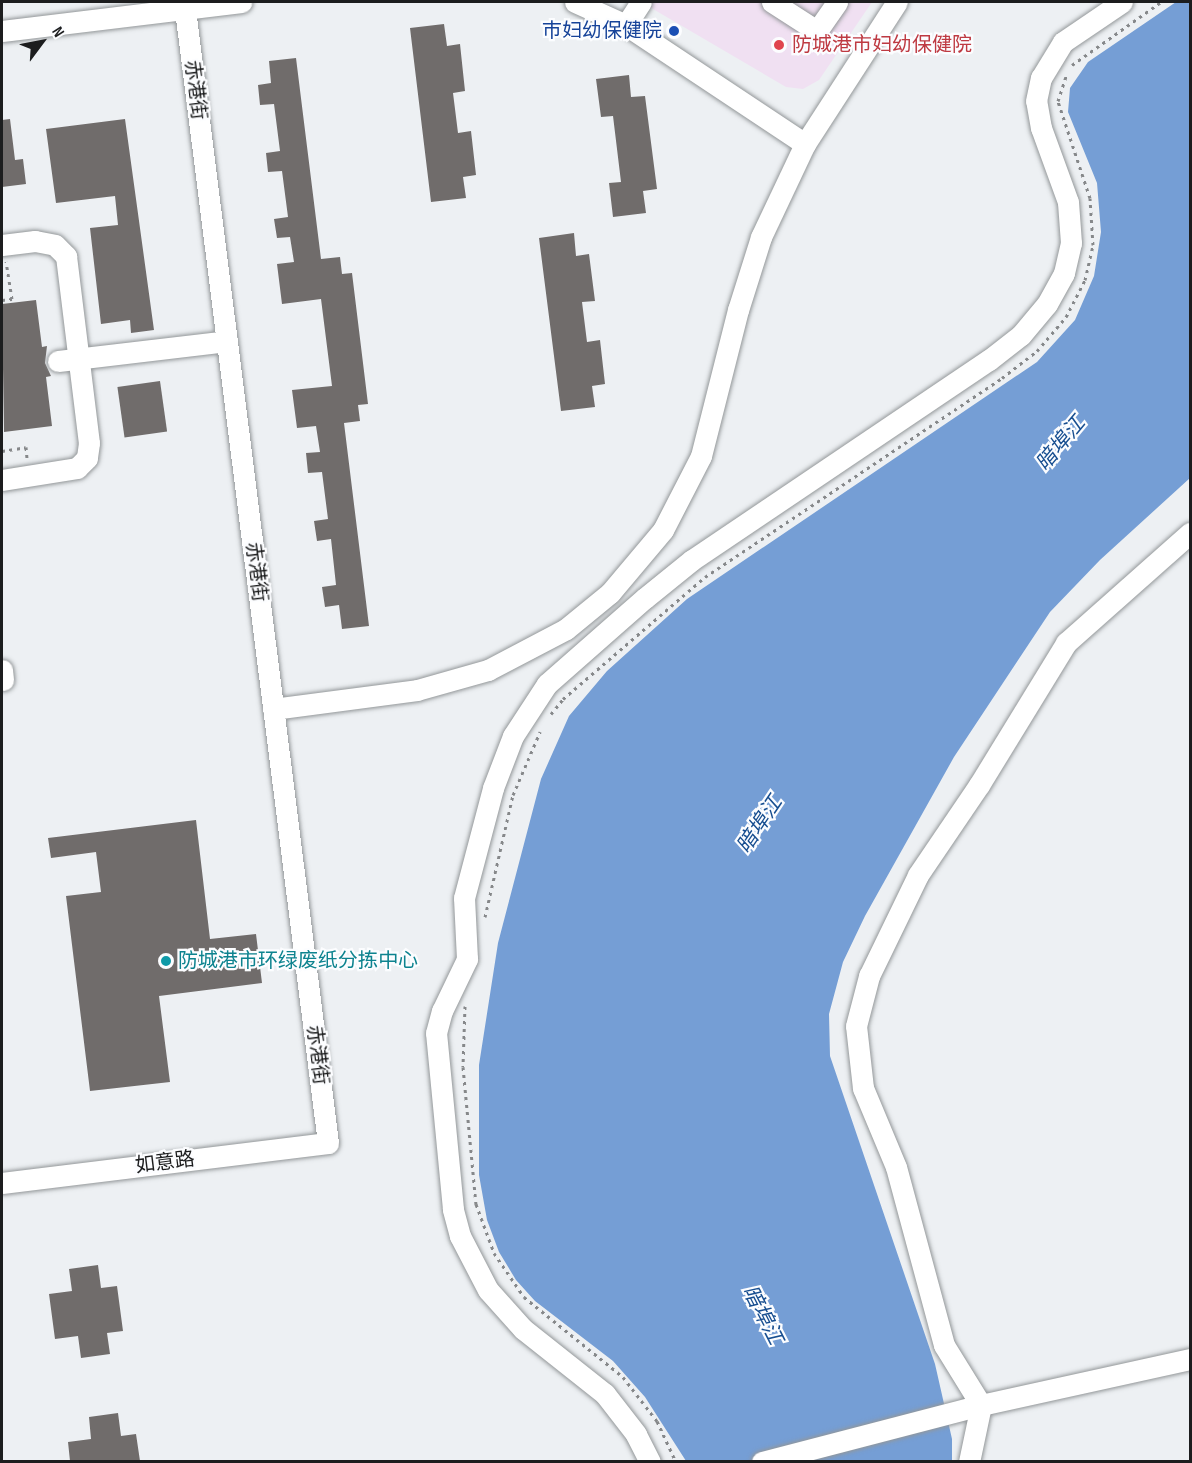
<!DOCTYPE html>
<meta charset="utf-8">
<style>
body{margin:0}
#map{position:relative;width:1192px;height:1463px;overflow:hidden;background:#edf0f3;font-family:"Sofia Sans Condensed","Noto Sans SC",sans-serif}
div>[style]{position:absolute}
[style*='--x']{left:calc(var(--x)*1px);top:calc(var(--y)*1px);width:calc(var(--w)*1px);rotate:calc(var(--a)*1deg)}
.medical>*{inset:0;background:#f0e0f2}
.water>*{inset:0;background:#759ed5}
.building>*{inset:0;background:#706c6b;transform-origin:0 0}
.path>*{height:3px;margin-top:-1.5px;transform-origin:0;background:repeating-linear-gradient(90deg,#86888a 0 3px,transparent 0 7.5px)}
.roads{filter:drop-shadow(0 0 2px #939799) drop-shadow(0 0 2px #939799)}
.minor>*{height:21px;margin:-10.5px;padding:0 10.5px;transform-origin:10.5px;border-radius:10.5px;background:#fff}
.dots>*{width:16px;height:16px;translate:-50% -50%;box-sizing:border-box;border:3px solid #fcfdff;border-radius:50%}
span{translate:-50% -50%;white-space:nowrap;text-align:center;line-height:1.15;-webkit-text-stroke:4.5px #fcfdff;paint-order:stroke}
.transit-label{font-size:20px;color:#164399}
.right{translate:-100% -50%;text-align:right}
.health-label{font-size:20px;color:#be3a42}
.left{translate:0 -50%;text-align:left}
.street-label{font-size:20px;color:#1c1d1e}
.culture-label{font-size:20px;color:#0d838f}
.water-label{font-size:21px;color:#174e90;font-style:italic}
.frame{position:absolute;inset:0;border:3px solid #1c1d1e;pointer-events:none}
.north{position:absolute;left:12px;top:12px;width:60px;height:60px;-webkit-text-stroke:4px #fcfdff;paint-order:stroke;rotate:58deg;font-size:16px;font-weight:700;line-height:24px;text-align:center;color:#1c1d1e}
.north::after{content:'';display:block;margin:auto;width:21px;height:27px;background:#1c1d1e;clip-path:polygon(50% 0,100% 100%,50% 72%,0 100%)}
</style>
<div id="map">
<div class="medical">
<i style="clip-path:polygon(641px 2px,872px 2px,819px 80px,803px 89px,786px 87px)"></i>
</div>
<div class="water">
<i style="clip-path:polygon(1176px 2px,1190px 2px,1190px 478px,1100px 560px,1050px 612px,954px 757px,865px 916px,843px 962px,829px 1014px,830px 1056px,935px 1364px,952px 1439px,952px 1461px,686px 1461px,645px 1397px,613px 1361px,535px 1301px,516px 1280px,499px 1252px,487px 1220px,479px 1175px,479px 1065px,498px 943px,541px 779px,569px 716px,607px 671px,687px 599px,1037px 362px,1075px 320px,1094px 276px,1101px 232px,1097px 183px,1068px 112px,1070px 88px,1088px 62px)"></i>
</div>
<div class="building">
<i style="clip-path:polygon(444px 24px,447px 46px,460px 44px,465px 91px,453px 93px,458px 133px,471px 131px,476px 175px,463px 177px,466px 198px,431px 202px,410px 28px)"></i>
<i style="clip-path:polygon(296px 58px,321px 259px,340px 257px,342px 274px,352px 273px,368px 404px,358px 405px,360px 421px,344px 423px,369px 626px,342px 629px,339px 605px,325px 607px,322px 587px,336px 585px,331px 539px,317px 541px,314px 521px,328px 519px,322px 472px,308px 473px,306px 453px,320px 452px,316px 426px,297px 428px,292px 390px,332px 386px,321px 299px,282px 304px,277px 264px,294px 262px,290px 237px,277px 238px,274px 219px,288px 217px,282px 171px,268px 172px,266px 153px,280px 151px,274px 104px,260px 105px,258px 85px,271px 83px,269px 61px)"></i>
<i style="clip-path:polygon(629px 75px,631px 97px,645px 96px,657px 189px,643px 191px,646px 213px,613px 217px,609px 183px,621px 182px,613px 116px,601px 117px,596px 79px)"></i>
<i style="clip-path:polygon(10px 119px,15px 160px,23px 159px,26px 184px,2px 187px,2px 120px)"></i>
<i style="clip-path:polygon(125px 119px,154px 330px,131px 333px,130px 320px,101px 324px,90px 228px,118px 225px,115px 196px,56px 203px,46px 129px)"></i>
<i style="clip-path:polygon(574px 233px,576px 256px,589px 254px,595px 301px,582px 302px,587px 342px,600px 340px,605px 384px,592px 386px,595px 407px,561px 411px,539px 238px)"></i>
<i style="clip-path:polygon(36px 300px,42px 347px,47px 346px,45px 363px,51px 376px,46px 377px,52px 426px,4px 432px,2px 304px)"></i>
<i style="left:160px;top:381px;width:51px;height:43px;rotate:82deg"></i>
<i style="clip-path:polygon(196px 820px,210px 939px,256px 934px,262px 983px,159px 996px,170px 1082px,90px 1091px,66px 896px,101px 892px,96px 852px,51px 858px,48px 838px)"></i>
<i style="clip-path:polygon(98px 1265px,101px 1288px,117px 1286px,123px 1331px,107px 1333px,110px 1354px,81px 1358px,78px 1336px,55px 1339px,49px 1294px,72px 1291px,69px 1269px)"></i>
<i style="clip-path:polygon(118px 1413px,121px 1436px,136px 1434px,140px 1461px,70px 1461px,68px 1442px,91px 1439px,89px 1417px)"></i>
</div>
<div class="path">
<i style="--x:1072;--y:65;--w:109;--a:-35.3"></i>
<i style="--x:2;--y:300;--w:10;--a:-6"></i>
<i style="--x:12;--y:299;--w:38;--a:-99"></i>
<i style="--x:2;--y:451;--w:24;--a:-9"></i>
<i style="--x:26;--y:447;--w:11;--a:85"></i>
<i style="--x:551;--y:714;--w:19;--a:-51"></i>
<i style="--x:563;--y:699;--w:187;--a:-40.7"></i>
<i style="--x:705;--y:577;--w:358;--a:-33.8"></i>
<i style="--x:1002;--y:378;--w:44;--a:-37.6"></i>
<i style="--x:1037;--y:351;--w:45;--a:-49.5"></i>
<i style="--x:1066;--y:317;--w:42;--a:-62.8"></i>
<i style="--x:1085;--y:280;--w:36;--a:-77"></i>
<i style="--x:1093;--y:245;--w:47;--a:-93.7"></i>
<i style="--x:1090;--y:198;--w:102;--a:-108.3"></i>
<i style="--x:1058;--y:101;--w:26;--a:-72"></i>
<i style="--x:485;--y:917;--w:125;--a:-77.1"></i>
<i style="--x:513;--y:795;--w:69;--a:-66.8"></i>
<i style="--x:465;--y:1006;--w:61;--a:91.9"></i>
<i style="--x:463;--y:1067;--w:138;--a:84.6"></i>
<i style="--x:476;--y:1204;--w:52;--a:69.8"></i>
<i style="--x:494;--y:1253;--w:53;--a:55.7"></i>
<i style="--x:524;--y:1297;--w:127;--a:38.9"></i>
<i style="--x:623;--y:1377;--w:56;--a:52.3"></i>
<i style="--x:657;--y:1421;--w:45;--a:65.1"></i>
</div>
<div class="roads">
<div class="minor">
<i style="--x:575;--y:2;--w:56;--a:24.3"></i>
<i style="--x:626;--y:25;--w:215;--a:33.6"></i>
<i style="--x:772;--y:2;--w:54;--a:32.8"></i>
<i style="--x:817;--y:31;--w:35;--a:-55"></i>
<i style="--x:626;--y:25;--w:27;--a:-57"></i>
<i style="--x:2;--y:31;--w:241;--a:-6.9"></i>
<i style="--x:2;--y:245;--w:33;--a:-7"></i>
<i style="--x:35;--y:241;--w:20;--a:11"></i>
<i style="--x:55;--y:245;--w:16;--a:45"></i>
<i style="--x:66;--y:256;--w:188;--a:83"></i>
<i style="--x:89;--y:443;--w:15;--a:98"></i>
<i style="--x:87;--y:458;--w:14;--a:135"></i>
<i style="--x:77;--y:468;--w:76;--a:170.9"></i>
<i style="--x:58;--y:361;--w:170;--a:-6.7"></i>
<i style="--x:2;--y:670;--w:10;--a:84"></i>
<i style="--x:273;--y:709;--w:145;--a:-7.5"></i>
<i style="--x:417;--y:690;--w:74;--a:-15.7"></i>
<i style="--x:488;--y:670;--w:88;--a:-27.7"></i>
<i style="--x:566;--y:629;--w:57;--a:-39.3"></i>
<i style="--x:610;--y:593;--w:82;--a:-49.9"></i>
<i style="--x:663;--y:530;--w:83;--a:-62.8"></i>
<i style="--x:701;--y:456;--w:151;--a:-75.8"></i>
<i style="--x:738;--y:310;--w:77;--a:-72.5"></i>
<i style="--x:761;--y:237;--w:103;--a:-64.7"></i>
<i style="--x:805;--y:144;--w:169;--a:-57.1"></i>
<i style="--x:2;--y:1183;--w:328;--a:-7"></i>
<i style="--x:328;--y:1143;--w:1150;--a:-97.19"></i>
<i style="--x:650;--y:1462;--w:31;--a:-117"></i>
<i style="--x:636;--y:1434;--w:51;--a:-127.8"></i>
<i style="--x:605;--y:1394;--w:105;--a:-141.6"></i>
<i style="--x:523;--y:1329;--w:52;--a:-131.9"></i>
<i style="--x:488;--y:1290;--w:61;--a:-117.4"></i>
<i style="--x:460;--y:1236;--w:28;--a:-105"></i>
<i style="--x:453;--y:1209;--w:177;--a:-95.5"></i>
<i style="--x:436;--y:1033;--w:23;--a:-75"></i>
<i style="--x:442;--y:1011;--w:58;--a:-64.3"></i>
<i style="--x:467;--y:959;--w:61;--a:-92.8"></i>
<i style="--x:464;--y:898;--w:114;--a:-75.2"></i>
<i style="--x:493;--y:788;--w:56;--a:-69"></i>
<i style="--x:513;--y:736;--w:62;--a:-56.8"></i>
<i style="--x:547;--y:684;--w:130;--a:-41.3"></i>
<i style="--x:645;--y:598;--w:60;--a:-39"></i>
<i style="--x:692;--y:560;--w:358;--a:-34"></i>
<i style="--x:989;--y:360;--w:41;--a:-38"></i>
<i style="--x:1021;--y:335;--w:40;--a:-50"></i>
<i style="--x:1047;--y:304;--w:35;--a:-61"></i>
<i style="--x:1064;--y:273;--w:31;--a:-77"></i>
<i style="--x:1071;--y:243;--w:41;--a:-94.2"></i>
<i style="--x:1068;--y:202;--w:79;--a:-110"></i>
<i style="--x:1041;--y:128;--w:27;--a:-100"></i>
<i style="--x:1036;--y:101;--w:24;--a:-78"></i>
<i style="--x:1041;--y:78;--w:42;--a:-58.6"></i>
<i style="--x:1063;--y:42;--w:71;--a:-34.1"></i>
<i style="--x:762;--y:1462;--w:226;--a:-14.6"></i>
<i style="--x:981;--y:1405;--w:214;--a:-12.4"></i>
<i style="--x:969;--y:1462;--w:58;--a:-78.1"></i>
<i style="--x:981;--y:1405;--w:70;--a:-121.7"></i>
<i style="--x:944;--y:1345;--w:184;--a:-105.1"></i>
<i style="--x:896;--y:1167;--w:86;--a:-112.7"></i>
<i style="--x:863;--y:1088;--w:62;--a:-96.4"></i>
<i style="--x:856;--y:1026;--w:52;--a:-75.4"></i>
<i style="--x:869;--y:976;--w:112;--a:-64.1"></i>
<i style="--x:918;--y:875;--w:109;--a:-55.9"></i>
<i style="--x:979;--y:785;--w:167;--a:-58.5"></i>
<i style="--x:1066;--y:643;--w:166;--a:-41.6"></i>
</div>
</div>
<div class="dots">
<i style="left:674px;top:31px;background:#1a4fb4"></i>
<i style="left:779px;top:45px;background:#e0444e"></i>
<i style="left:166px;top:961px;background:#0f9aa8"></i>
</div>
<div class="transit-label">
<span class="right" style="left:662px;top:31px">巿妇幼保健院</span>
</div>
<div class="health-label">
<span class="left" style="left:792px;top:45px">防城港市妇幼保健院</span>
</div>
<div class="street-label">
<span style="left:195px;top:90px;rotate:83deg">赤港街</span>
<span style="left:256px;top:572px;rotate:83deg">赤港街</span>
<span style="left:317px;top:1055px;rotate:83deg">赤港街</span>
<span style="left:165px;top:1163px;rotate:-7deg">如意路</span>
</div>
<div class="culture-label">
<span class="left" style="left:178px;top:961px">防城港市环绿废纸分拣中心</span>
</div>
<div class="water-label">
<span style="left:1061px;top:444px;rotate:-50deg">暗埠江</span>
<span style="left:760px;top:825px;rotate:-56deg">暗埠江</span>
<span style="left:762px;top:1315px;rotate:63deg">暗埠江</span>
</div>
<div class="frame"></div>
<div class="north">N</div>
</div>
